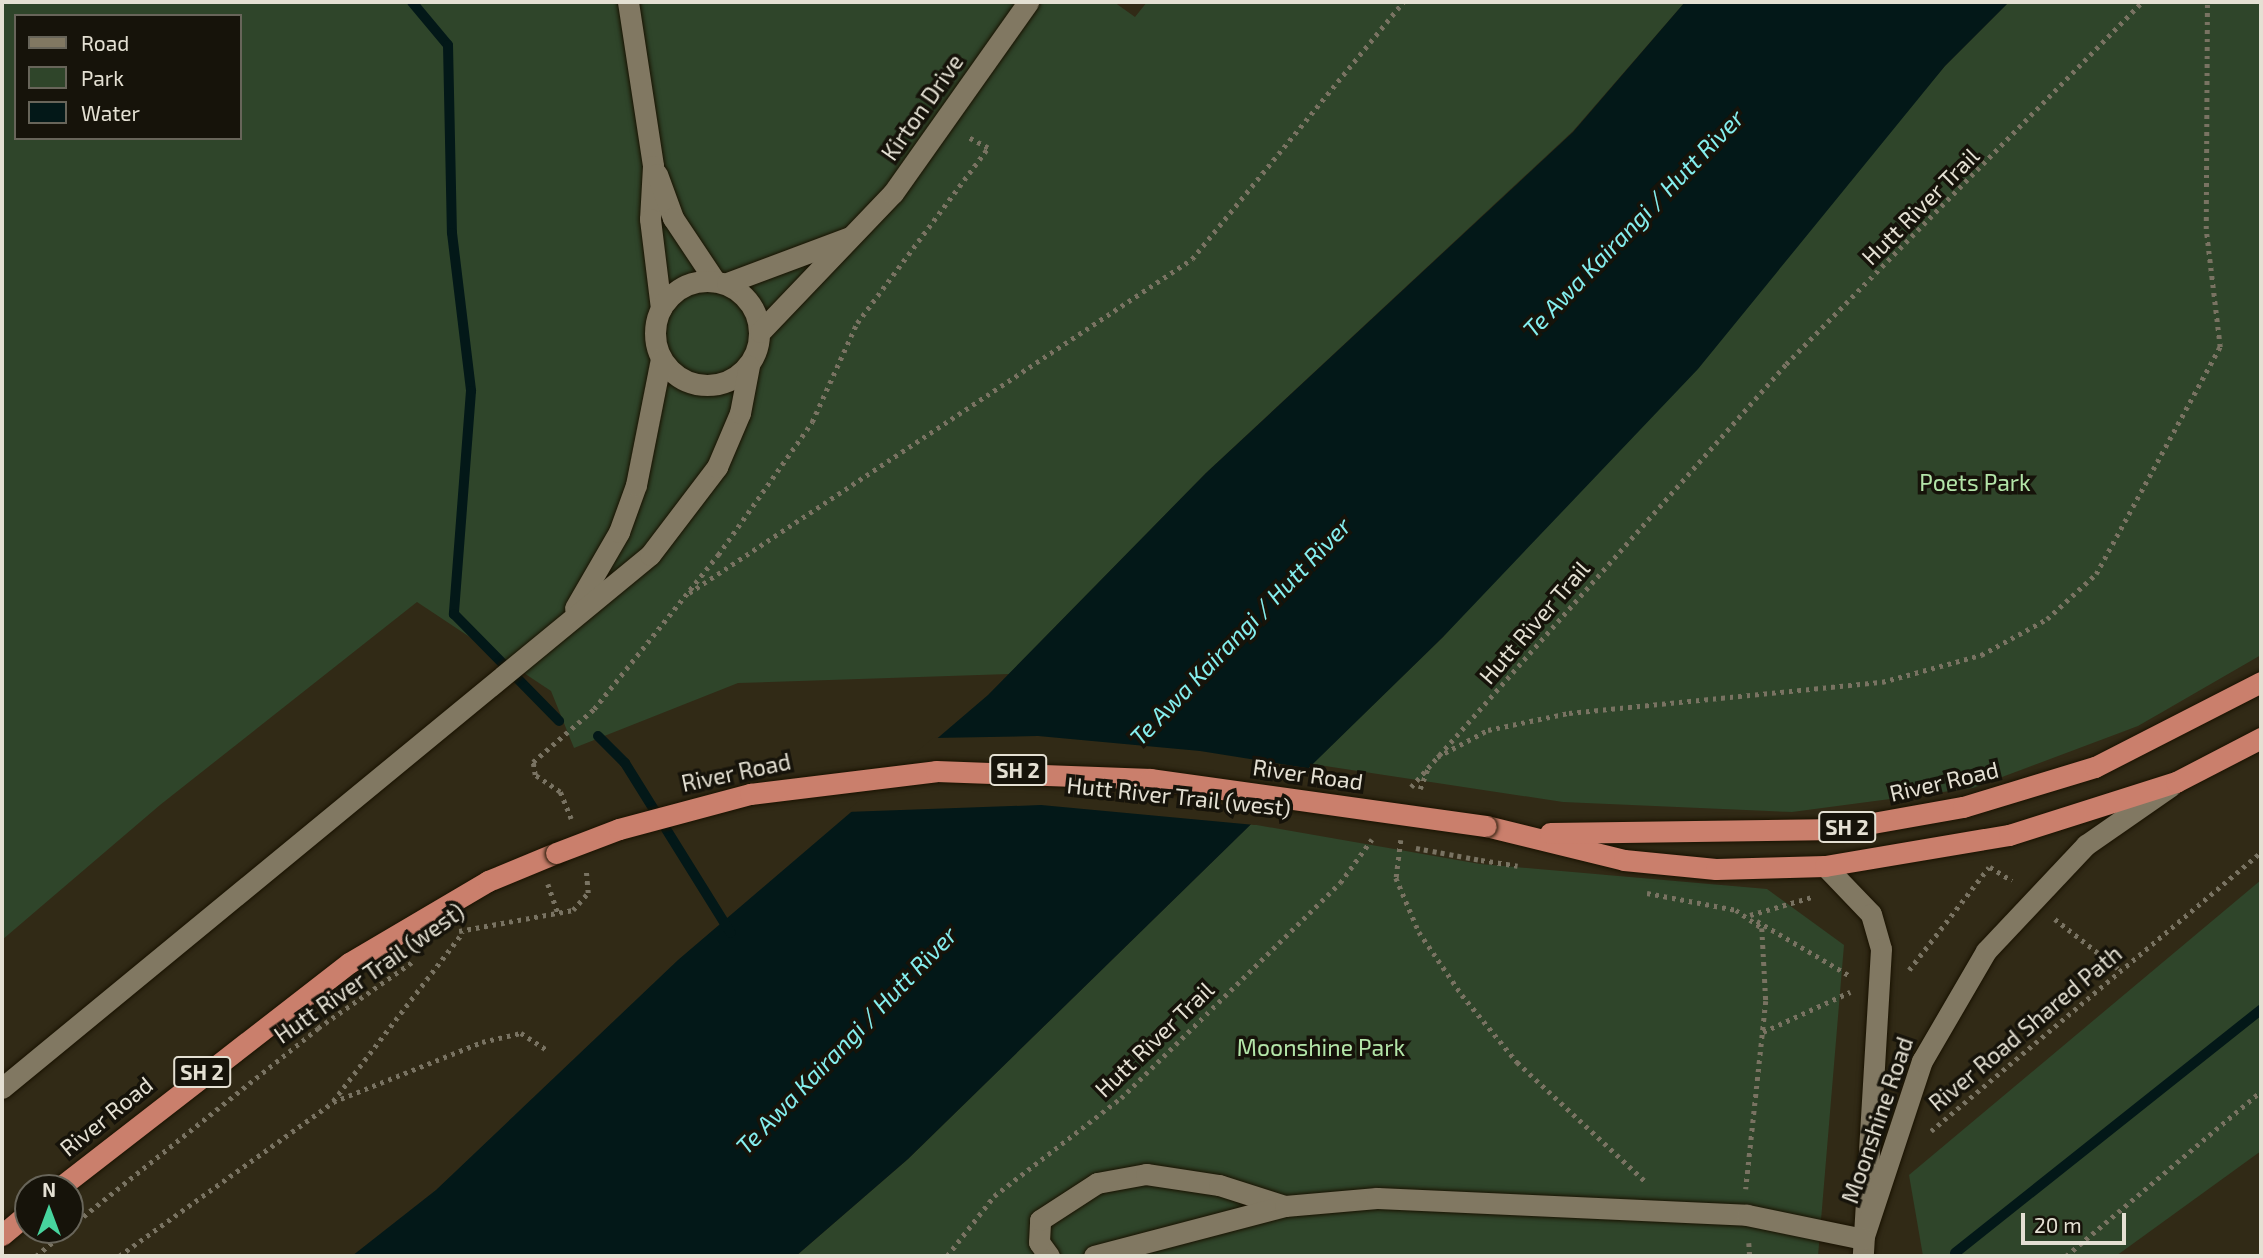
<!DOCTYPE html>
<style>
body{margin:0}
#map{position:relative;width:2263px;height:1258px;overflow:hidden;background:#312a16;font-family:"Exo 2",sans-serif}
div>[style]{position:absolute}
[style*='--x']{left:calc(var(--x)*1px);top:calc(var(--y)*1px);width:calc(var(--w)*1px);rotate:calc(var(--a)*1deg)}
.green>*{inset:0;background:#2f452a}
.water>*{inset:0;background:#031818}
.pier>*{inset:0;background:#312a16}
.stream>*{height:10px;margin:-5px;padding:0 5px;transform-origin:5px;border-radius:5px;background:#031818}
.path>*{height:4.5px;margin-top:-2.25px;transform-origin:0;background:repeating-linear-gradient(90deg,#797362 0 3.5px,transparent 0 8.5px)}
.roads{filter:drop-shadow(0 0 2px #191201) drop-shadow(0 0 2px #191201)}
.minor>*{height:21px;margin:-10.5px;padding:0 10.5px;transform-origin:10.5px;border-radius:10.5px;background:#817862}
.minor>.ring{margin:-10.5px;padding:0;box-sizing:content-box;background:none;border:21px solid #817862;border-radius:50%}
.highway>*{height:21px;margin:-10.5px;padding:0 10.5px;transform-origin:10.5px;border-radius:10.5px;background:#ca7f6c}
.path-bridge>*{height:4.5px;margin-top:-2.25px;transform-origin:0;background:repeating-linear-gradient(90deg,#797362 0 3.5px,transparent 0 8.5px)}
.bridges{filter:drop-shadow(0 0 2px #191201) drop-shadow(0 0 2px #191201)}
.highway-bridge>*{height:21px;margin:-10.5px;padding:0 10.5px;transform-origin:10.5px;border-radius:10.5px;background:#ca7f6c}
span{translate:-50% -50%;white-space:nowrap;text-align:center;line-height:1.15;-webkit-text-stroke:7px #16130a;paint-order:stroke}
.shield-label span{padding:2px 5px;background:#16130a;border:2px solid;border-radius:5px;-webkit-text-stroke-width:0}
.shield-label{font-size:21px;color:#e4e0d3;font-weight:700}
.street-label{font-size:23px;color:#e4e0d3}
.park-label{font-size:23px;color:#b3e5a8}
.water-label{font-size:24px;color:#85eeee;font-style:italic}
.frame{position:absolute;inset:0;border:4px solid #e4e0d3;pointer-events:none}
.legend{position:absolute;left:14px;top:14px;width:228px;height:126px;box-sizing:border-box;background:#16130a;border:2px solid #68655a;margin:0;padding:9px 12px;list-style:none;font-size:21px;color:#e4e0d3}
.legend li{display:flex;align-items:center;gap:14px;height:35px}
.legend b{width:35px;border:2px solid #68655a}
.north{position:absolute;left:14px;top:1174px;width:70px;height:70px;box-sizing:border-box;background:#16130a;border:2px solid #68655a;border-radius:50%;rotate:0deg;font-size:19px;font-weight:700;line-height:28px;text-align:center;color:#e4e0d3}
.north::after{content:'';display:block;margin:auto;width:24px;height:32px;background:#47d49e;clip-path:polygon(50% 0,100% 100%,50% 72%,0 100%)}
.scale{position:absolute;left:2021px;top:1213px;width:105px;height:32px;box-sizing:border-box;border:4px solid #e4e0d3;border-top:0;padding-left:9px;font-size:21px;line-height:24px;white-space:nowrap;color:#e4e0d3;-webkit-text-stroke:5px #16130a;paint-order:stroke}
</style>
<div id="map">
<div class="green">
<i style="clip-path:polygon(evenodd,2px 2px,1114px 2px,1135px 17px,1147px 2px,1685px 2px,1573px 131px,1206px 473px,1009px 674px,738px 683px,574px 748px,551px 691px,417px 602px,160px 805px,2px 940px,2px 2px,16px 16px,240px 16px,240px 138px,16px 138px,16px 16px)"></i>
<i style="clip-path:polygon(2009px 2px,2261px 2px,2261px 655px,2138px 726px,1973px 788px,1792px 812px,1563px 802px,1312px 764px,1443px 637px,1945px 66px)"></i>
<i style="clip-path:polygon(1251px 824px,1480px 864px,1767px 889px,1844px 945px,1818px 1256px,796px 1256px,908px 1159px)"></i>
<i style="clip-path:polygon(2261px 880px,2261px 1151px,2116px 1256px,1923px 1256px,1909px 1175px)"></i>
</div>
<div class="water">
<i style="clip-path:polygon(1685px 2px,2009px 2px,1945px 66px,1698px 369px,1443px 637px,908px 1159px,796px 1256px,352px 1256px,436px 1190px,678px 960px,988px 695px,1206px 473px,1573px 132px)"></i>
</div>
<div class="pier">
<i style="clip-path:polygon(1038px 736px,1200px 751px,1313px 769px,1255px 825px,1041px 805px,846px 812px,933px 738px)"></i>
</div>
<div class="stream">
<i style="--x:412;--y:2;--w:56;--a:50.1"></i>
<i style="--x:448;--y:45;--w:188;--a:88.8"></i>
<i style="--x:452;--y:233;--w:159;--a:83.1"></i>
<i style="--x:471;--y:391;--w:224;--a:94.4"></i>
<i style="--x:454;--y:614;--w:150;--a:45.5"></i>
<i style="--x:598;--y:736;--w:38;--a:45"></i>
<i style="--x:625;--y:763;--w:200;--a:58.1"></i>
<i style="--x:1955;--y:1253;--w:391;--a:-38.5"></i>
</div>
<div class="path">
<i style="--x:689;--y:593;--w:604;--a:-33.58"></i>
<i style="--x:1192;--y:259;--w:333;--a:-50.6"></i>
<i style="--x:1437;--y:757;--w:58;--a:-27.9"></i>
<i style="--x:1488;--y:730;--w:83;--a:-11.9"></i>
<i style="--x:1569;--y:713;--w:315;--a:-5.7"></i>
<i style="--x:1882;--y:682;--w:103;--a:-15.3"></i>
<i style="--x:1981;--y:655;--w:75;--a:-28.6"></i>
<i style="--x:2047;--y:619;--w:67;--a:-42.6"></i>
<i style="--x:2096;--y:574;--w:259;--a:-61.4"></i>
<i style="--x:2220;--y:347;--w:119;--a:-96.8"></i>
<i style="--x:2206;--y:229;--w:227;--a:-89.7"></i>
<i style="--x:1411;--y:787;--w:565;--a:-48.44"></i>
<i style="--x:1786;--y:364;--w:508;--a:-45.48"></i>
<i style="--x:1420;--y:789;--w:22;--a:-69"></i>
<i style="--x:571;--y:819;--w:29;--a:-112"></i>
<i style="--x:560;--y:792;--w:30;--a:-146"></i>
<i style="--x:535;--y:775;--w:13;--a:-99"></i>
<i style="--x:533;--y:762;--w:81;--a:-41"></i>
<i style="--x:594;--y:709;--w:198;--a:-51.2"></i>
<i style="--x:718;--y:555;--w:163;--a:-54.7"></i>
<i style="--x:812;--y:422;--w:109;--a:-65.6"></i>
<i style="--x:857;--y:323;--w:219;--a:-53.2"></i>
<i style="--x:988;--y:148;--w:24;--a:-152"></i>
<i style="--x:1401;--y:840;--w:38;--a:97"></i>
<i style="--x:1396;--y:878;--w:59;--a:66.9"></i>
<i style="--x:1419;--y:932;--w:76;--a:55.7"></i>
<i style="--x:1462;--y:995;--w:87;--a:50.6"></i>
<i style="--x:1517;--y:1062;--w:175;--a:42.9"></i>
<i style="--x:1481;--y:860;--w:37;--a:9"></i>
<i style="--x:1990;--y:867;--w:26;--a:32"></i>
<i style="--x:548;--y:884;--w:31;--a:71"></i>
<i style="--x:1647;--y:893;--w:91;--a:10.8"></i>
<i style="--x:1736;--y:910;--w:32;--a:35"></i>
<i style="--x:1762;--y:928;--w:73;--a:86.9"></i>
<i style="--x:1766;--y:1001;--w:189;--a:96.1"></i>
<i style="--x:1750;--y:915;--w:65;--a:-16.2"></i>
<i style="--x:2055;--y:919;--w:83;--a:38.1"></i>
<i style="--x:1757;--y:921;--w:110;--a:30.5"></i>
<i style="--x:459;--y:931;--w:116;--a:-10.4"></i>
<i style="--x:573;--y:910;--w:23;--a:-49"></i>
<i style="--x:588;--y:893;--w:22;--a:-95"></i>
<i style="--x:1909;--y:970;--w:130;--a:-52.2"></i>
<i style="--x:1763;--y:1032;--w:96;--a:-24.7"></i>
<i style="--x:333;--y:1101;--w:213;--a:-52.4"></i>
<i style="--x:1931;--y:1131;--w:432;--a:-40.2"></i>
<i style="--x:70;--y:1227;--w:318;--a:-38.7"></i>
<i style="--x:318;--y:1028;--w:118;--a:-35"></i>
<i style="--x:1749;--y:1243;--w:13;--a:86"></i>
<i style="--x:36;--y:1256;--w:40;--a:-40"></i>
<i style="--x:119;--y:1256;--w:264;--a:-35.7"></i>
<i style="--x:333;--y:1102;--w:161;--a:-21.9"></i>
<i style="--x:482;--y:1042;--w:40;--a:-13"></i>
<i style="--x:521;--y:1033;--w:30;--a:33"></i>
<i style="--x:947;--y:1256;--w:76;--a:-51.9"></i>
<i style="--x:994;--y:1196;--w:160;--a:-37.7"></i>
<i style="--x:1121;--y:1098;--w:307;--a:-44.5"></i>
<i style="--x:1340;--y:883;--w:54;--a:-54"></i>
<i style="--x:2066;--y:1256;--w:255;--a:-40.2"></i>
</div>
<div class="roads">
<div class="minor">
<i style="--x:628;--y:2;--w:166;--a:81.3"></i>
<i style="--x:653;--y:166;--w:53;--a:93.2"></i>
<i style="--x:650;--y:219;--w:90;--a:83"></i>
<i style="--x:657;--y:174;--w:47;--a:70"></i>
<i style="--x:673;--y:218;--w:76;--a:56.3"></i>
<i class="ring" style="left:655px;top:281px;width:83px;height:83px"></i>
<i style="--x:727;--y:283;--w:131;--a:-20.5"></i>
<i style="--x:760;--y:332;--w:192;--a:-46.3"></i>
<i style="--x:893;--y:193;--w:234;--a:-54.7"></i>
<i style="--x:575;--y:608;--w:88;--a:-59.9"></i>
<i style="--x:619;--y:532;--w:50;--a:-70.1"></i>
<i style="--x:636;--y:485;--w:128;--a:-78.8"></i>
<i style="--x:1825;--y:866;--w:66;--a:46.2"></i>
<i style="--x:1871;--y:914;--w:36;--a:74"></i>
<i style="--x:1881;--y:949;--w:308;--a:93.4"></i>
<i style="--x:2;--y:1088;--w:839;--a:-39.44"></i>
<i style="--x:650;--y:555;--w:111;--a:-52.7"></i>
<i style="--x:717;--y:467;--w:59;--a:-66.9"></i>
<i style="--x:740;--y:413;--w:48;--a:-79.2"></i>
<i style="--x:1863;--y:1239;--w:188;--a:-71.7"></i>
<i style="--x:1922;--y:1061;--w:127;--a:-59.8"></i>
<i style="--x:1986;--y:951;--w:146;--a:-46.7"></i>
<i style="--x:2086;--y:845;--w:103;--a:-34.8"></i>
<i style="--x:1049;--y:1256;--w:17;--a:-126"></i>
<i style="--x:1039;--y:1242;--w:22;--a:-87"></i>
<i style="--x:1040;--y:1220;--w:68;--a:-33"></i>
<i style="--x:1097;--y:1183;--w:50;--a:-10.4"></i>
<i style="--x:1146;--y:1174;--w:74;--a:8.6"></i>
<i style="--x:1219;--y:1185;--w:69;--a:17.7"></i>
<i style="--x:1094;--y:1256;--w:197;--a:-14.7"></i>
<i style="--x:1285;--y:1206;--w:92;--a:-5"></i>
<i style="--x:1377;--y:1198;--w:370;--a:2.6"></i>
<i style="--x:1747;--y:1215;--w:118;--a:11.7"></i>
</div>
<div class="highway">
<i style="--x:1486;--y:826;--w:142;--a:13.8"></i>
<i style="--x:1624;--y:860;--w:92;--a:5.6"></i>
<i style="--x:1716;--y:869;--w:109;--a:-1.6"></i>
<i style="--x:1825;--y:866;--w:187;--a:-9.6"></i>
<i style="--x:2009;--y:835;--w:175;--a:-17.6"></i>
<i style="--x:2176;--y:782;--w:96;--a:-27.4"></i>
<i style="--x:1550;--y:833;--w:289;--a:-0.8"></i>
<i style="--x:1839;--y:829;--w:126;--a:-10.1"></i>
<i style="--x:1963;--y:807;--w:138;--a:-16.9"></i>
<i style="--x:2095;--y:767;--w:186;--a:-27.1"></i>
<i style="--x:59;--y:1188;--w:367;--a:-37.8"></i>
<i style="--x:349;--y:963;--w:161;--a:-30.5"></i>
<i style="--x:488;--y:881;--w:74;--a:-22.4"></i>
<i style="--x:2;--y:1235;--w:34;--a:-40"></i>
</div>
</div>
<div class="path-bridge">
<i style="--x:1416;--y:848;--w:66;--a:10.5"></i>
</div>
<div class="bridges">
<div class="highway-bridge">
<i style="--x:556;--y:853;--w:67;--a:-20.9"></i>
<i style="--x:619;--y:829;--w:136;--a:-15"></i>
<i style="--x:750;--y:794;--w:187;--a:-7"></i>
<i style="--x:936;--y:771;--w:215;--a:2.1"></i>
<i style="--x:1151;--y:779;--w:338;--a:8"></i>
</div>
</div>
<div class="shield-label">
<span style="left:1018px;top:770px">SH 2</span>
<span style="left:1847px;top:827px">SH 2</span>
<span style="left:202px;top:1072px">SH 2</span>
</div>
<div class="street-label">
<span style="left:922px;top:107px;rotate:-55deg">Kirton Drive</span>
<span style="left:1920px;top:206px;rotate:-45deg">Hutt River Trail</span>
<span style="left:1534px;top:622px;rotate:-49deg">Hutt River Trail</span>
<span style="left:736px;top:772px;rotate:-12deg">River Road</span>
<span style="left:1308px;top:774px;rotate:8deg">River Road</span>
<span style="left:1944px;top:781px;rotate:-13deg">River Road</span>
<span style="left:1179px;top:796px;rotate:6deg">Hutt River Trail (west)</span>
<span style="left:369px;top:973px;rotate:-35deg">Hutt River Trail (west)</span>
<span style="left:2025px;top:1028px;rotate:-40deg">River Road Shared Path</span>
<span style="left:1154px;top:1039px;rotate:-44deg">Hutt River Trail</span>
<span style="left:106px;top:1116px;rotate:-39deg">River Road</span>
<span style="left:1877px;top:1120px;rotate:-71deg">Moonshine Road</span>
</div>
<div class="park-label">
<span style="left:1975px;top:482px">Poets Park</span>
<span style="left:1321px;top:1047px">Moonshine Park</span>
</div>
<div class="water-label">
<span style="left:1633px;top:223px;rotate:-46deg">Te Awa Kairangi / Hutt River</span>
<span style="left:1240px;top:631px;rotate:-46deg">Te Awa Kairangi / Hutt River</span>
<span style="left:846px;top:1040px;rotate:-46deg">Te Awa Kairangi / Hutt River</span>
</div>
<div class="frame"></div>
<ul class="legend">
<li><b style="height:9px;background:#817862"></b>Road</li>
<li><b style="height:19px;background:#2f452a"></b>Park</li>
<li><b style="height:19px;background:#031818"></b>Water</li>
</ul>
<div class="north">N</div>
<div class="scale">20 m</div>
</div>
